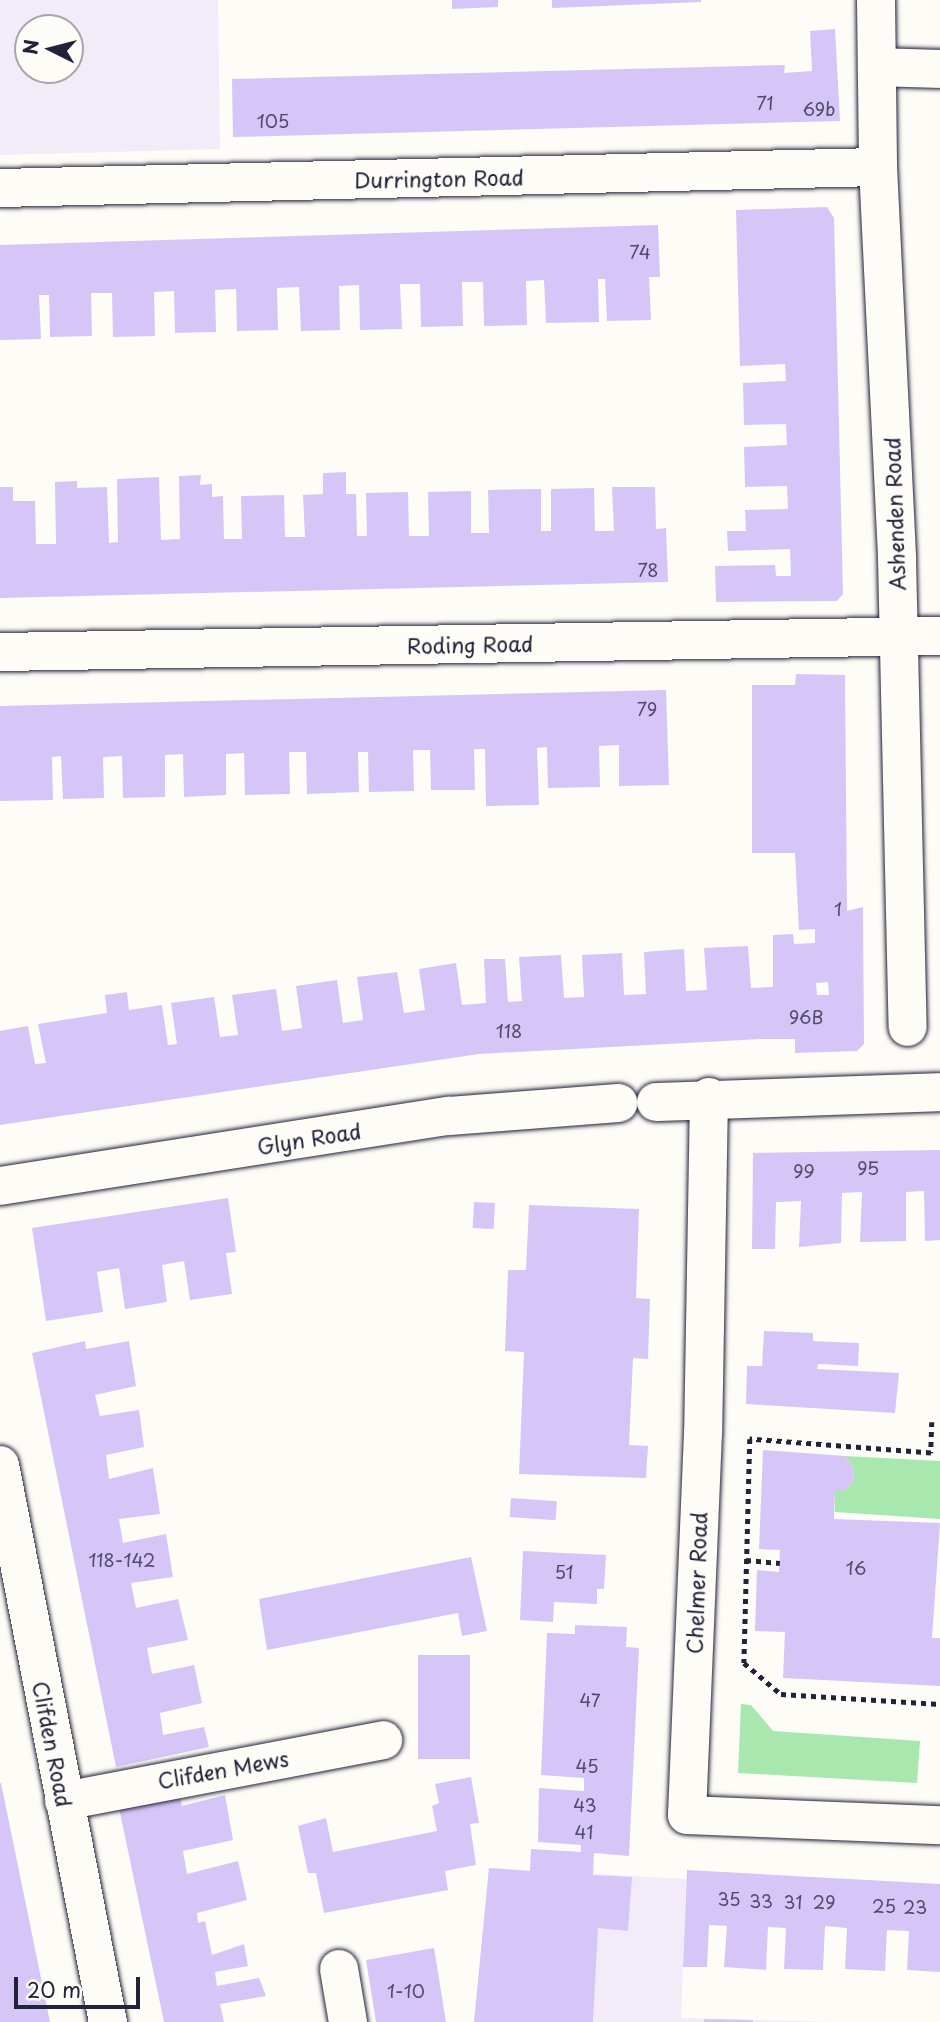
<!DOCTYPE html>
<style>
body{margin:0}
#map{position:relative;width:940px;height:2022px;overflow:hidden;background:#fdfcf7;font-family:"Playpen Sans",sans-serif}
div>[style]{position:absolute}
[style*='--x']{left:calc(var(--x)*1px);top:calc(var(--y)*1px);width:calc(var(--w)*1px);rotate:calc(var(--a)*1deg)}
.built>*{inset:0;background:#f1ecf7}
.green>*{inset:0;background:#a8e7ae}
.building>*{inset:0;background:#d6c6f8;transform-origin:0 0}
.path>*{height:4.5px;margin-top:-2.25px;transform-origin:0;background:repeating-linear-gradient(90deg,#22223b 0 5px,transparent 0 10px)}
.roads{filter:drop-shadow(0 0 2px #22223b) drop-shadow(0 0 2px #22223b)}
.minor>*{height:38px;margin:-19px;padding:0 19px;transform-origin:19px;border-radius:19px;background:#fdfcf7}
span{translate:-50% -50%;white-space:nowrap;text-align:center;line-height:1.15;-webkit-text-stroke:5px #fdfcf7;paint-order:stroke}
.number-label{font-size:18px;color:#4f4b6a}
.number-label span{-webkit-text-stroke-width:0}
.street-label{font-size:21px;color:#22223b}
.north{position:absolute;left:14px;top:14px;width:70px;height:70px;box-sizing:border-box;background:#fdfcf7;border:2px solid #a5a5ac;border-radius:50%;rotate:276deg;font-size:19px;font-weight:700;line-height:28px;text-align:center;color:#22223b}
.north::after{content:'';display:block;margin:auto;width:24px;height:32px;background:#22223b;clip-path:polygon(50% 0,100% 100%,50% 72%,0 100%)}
.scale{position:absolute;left:14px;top:1977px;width:126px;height:32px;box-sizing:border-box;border:4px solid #22223b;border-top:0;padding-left:9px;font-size:21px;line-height:24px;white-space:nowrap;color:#22223b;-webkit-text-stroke:5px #fdfcf7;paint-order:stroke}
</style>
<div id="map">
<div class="built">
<i style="clip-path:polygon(evenodd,0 0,218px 0,220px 149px,0 155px,0 0,70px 28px,70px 70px,28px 70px,28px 28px,70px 28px)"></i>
<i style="clip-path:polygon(489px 1868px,686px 1879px,681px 2018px,837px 2022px,474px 2022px)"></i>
</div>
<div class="green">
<i style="clip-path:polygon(845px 1456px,940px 1461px,940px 1519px,835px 1512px,835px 1491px,844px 1491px,854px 1481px,853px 1467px)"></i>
<i style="clip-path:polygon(741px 1704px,751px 1705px,773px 1731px,920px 1741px,917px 1783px,738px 1773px)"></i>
</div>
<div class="building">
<i style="clip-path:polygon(452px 0,498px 0,498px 7px,452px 9px)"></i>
<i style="clip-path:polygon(552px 0,701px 0,701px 2px,552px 8px)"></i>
<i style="clip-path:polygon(835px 29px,840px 121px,233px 137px,232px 79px,785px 65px,784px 73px,812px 71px,810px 31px)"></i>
<i style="clip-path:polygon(827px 207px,834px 218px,843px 594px,837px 601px,716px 602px,715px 566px,775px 565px,776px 576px,791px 576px,790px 549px,728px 551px,727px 531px,746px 531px,745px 510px,788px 509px,787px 486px,745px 487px,744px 447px,787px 445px,786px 424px,744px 425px,743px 383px,786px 381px,785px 364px,740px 366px,736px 210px)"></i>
<i style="clip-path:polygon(658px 225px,660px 277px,649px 277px,651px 320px,607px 321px,605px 279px,598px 279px,599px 322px,546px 323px,544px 280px,526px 281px,527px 325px,484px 326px,483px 282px,462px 282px,463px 326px,421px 327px,420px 284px,400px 284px,402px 329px,360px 330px,359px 285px,339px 286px,340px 330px,301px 331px,299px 287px,277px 288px,278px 330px,237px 331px,236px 289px,215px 290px,216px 332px,175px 333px,174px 291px,154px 292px,155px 336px,113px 337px,112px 293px,91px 293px,92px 336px,50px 337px,49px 295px,39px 295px,41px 339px,0 340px,0 245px)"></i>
<i style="clip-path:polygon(346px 472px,346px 494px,356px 494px,357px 536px,367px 536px,366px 493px,408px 492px,409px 536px,429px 536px,428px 492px,471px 491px,471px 533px,489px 533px,488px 490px,541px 489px,541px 531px,551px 531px,551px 489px,594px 488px,595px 531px,614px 531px,612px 487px,655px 487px,656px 529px,666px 528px,668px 582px,0 598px,0 487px,13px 487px,13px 501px,35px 501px,36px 544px,56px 544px,55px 482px,77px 481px,77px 488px,107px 487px,109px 543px,118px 542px,117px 479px,159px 477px,161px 540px,180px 539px,179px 476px,201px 475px,200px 485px,212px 484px,212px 497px,223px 496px,224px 539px,242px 539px,241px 496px,284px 495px,285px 537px,305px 537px,303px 495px,323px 494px,323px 473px)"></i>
<i style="clip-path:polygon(evenodd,796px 674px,845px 675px,847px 911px,863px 907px,864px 1044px,857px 1051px,795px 1053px,795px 1039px,761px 1039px,479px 1054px,0 1125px,0 1031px,28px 1026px,35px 1064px,46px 1063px,38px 1024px,107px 1013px,105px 995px,127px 992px,129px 1010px,162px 1005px,168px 1045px,177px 1044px,171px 1003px,214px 997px,220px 1037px,238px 1035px,232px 995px,276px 989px,282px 1031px,302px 1028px,296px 986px,337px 980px,343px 1023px,363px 1020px,357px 977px,397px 972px,404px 1013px,425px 1010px,419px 969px,456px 963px,462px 1005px,486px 1003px,484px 959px,505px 959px,508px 1002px,522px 1001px,519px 957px,561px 955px,564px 998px,584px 997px,582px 955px,622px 953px,624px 995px,646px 994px,644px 952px,684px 949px,686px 991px,707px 990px,704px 948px,748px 946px,751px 988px,773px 987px,773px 935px,793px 934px,794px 944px,815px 943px,815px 929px,799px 930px,795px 853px,752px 853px,752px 685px,795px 685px,796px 674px,828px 982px,829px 995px,817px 995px,816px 983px,828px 982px)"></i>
<i style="clip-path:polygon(666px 690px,669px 785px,619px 786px,619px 745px,599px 746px,600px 787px,548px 788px,547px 747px,537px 748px,539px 805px,486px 806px,485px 749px,474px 749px,475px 790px,431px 790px,430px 750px,413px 750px,414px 791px,369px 792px,368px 752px,358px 752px,359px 792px,307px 794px,306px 752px,289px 752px,290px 794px,245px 795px,244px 753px,226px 754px,226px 795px,184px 797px,183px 754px,165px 755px,165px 797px,123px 798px,122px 756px,103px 757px,104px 798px,63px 799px,61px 756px,52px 757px,53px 800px,0 801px,0 706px)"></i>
<i style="clip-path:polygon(940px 1150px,940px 1240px,925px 1241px,924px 1191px,906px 1192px,906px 1241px,860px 1242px,862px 1192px,842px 1193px,841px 1243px,799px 1247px,801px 1201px,776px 1202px,775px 1249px,752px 1249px,753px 1153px)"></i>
<i style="clip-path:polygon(228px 1198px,236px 1252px,226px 1253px,232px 1294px,190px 1300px,184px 1261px,162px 1265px,167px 1302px,125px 1309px,119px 1268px,97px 1272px,103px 1312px,46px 1321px,32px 1228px)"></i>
<i style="left:474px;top:1202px;width:21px;height:26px;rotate:3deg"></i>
<i style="clip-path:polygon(529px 1205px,639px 1209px,636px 1298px,650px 1299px,648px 1359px,633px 1358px,629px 1445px,648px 1446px,646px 1478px,519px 1474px,524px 1352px,505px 1351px,508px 1270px,526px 1270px)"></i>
<i style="clip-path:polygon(764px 1331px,813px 1333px,813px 1341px,859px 1343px,858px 1366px,818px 1364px,817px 1369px,899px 1373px,895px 1413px,746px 1404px,747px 1366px,762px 1366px)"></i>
<i style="clip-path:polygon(85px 1341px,86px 1349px,129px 1341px,136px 1386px,95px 1395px,100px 1416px,139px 1410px,144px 1447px,106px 1455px,109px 1479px,153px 1468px,160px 1514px,119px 1519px,123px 1543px,166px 1534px,173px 1577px,131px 1583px,136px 1608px,178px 1599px,188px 1640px,147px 1648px,152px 1674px,194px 1665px,202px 1703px,160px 1713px,163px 1735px,204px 1727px,209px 1747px,116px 1767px,32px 1353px)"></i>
<i style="clip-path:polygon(763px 1450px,845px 1456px,853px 1467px,854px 1481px,844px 1491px,835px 1491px,834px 1519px,940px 1523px,932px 1638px,940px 1638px,940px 1686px,783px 1678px,785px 1632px,755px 1631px,757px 1570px,779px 1572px,780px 1550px,759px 1549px)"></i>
<i style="left:511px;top:1498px;width:46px;height:19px;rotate:4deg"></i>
<i style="clip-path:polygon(523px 1551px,606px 1555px,604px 1589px,597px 1589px,597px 1604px,554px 1602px,553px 1622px,520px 1620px)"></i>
<i style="clip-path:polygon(471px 1557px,487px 1631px,462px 1636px,458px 1613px,267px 1650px,259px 1599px)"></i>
<i style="clip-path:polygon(575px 1625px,627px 1627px,626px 1647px,639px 1648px,629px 1856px,594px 1853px,593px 1875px,632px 1877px,628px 1931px,598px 1928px,593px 2022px,474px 2022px,489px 1868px,530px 1871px,531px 1849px,581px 1852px,581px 1845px,538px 1842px,539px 1788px,584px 1791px,584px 1778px,541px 1775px,547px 1633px,575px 1634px)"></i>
<i style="left:418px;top:1655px;width:52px;height:104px"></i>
<i style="clip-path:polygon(471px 1777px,479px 1823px,470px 1824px,476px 1865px,445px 1871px,448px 1890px,324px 1913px,316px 1873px,308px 1873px,298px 1826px,326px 1818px,333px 1852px,437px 1831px,432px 1806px,439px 1803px,435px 1784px)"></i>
<i style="clip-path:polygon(0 1783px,1px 1783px,50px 2022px,0 2022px)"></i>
<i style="clip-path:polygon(225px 1795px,233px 1840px,183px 1851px,187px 1874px,238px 1861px,247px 1900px,197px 1913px,198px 1923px,205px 1921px,212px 1955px,244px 1944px,248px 1966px,215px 1972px,217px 1986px,259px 1978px,266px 1996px,220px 2004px,224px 2022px,164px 2022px,119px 1808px,180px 1796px,182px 1806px)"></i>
<i style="clip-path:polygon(687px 1870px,940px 1884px,940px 1972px,907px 1970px,909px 1931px,887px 1930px,885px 1971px,845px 1969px,847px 1928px,825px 1926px,823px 1970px,784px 1969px,786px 1928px,768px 1927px,766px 1970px,724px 1967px,727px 1926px,709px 1925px,707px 1967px,683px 1967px)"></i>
<i style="clip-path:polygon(434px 1948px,446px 2022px,376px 2022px,366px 1960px)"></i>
<i style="clip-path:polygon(704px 2019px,753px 2020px,753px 2022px,704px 2022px)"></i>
</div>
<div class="path">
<i style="--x:932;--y:1422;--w:31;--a:92"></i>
<i style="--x:931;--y:1453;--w:182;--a:-175.6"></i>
<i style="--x:750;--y:1439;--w:224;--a:91.5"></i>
<i style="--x:744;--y:1663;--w:48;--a:40"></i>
<i style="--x:781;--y:1694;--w:159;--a:3.6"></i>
<i style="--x:746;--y:1560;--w:34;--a:5"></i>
</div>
<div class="roads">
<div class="minor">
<i style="--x:876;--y:0;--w:167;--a:89.3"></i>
<i style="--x:878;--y:167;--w:392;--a:87.2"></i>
<i style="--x:897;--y:559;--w:468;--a:88.7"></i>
<i style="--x:877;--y:67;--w:63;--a:1.8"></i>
<i style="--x:0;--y:188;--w:878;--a:-1.37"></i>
<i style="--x:0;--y:652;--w:940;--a:-0.98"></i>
<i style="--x:709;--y:1097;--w:336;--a:91"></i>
<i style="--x:703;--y:1433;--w:382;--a:92.4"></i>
<i style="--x:687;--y:1815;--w:253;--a:2.3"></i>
<i style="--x:656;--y:1102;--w:284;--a:-2"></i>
<i style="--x:0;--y:1186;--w:454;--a:-8.9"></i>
<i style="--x:449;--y:1116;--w:170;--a:-4.4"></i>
<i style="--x:0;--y:1465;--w:567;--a:79.03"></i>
<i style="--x:64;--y:1801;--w:325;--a:-10.8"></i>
<i style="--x:339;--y:1969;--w:54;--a:80.4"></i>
</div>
</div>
<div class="number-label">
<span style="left:765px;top:103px">71</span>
<span style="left:819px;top:109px">69b</span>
<span style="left:273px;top:121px">105</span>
<span style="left:640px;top:252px">74</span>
<span style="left:648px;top:570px">78</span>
<span style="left:647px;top:709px">79</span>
<span style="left:838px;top:909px">1</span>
<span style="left:806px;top:1017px">96B</span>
<span style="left:509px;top:1031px">118</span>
<span style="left:868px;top:1168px">95</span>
<span style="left:804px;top:1171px">99</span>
<span style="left:122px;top:1560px">118-142</span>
<span style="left:856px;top:1568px">16</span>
<span style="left:564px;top:1572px">51</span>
<span style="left:590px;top:1700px">47</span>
<span style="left:587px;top:1766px">45</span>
<span style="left:585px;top:1805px">43</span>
<span style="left:584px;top:1832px">41</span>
<span style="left:729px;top:1899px">35</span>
<span style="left:761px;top:1901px">33</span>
<span style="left:793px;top:1902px">31</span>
<span style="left:824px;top:1902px">29</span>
<span style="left:884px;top:1906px">25</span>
<span style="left:915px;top:1907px">23</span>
<span style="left:406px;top:1991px">1-10</span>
</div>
<div class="street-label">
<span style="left:439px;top:178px;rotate:-1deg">Durrington Road</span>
<span style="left:894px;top:514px;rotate:-92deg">Ashenden Road</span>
<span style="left:470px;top:644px;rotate:-1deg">Roding Road</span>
<span style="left:309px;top:1138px;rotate:-9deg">Glyn Road</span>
<span style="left:696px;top:1583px;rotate:-88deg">Chelmer Road</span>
<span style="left:53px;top:1744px;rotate:79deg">Clifden Road</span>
<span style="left:223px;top:1769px;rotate:-10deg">Clifden Mews</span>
</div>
<div class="north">N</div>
<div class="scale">20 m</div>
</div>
